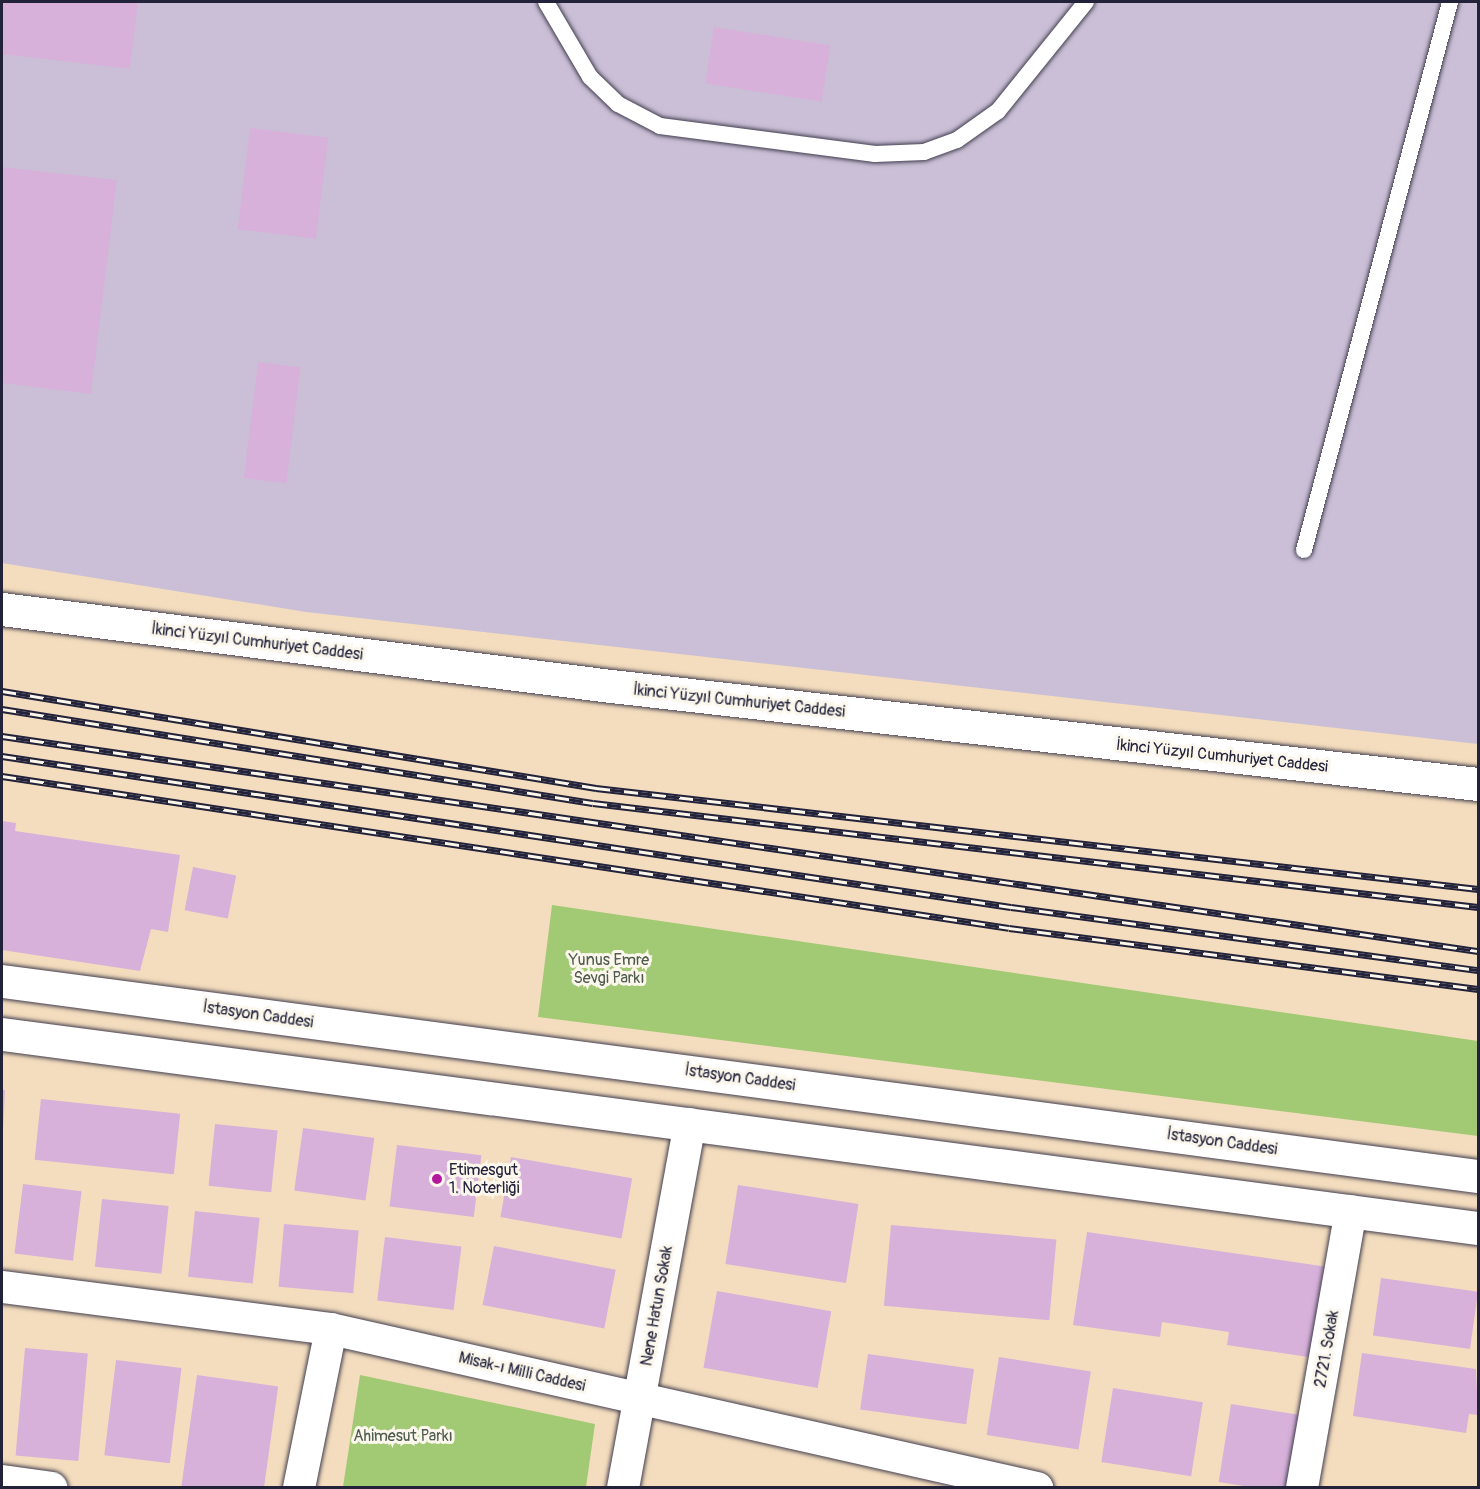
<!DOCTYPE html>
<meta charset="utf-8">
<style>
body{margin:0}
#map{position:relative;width:1480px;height:1489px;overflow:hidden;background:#f4ddbe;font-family:Pangolin,sans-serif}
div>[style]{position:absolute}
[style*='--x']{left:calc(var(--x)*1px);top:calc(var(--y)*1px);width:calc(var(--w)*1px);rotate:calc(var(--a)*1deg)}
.industrial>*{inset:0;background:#cabfd6}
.green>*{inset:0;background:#a2c974}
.building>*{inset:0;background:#d7b1da;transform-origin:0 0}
.roads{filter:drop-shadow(0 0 2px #423e4f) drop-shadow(0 0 2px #423e4f)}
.service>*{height:16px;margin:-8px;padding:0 8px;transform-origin:8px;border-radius:8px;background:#fff}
.minor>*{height:32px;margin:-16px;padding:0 16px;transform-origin:16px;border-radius:16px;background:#fff}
.secondary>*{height:33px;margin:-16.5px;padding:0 16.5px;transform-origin:16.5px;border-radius:16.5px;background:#fff}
.primary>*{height:33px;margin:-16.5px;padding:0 16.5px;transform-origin:16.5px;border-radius:16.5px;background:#fff}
.rail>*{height:7px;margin-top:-3.5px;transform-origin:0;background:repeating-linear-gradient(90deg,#fbf7ec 0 14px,#22223b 0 28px);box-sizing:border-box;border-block:2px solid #22223b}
.dots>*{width:16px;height:16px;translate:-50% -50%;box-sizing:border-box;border:3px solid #fbf7ec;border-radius:50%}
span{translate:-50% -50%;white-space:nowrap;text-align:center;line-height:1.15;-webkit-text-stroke:6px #fbf7ec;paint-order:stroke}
.street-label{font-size:16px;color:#22223b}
.park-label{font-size:16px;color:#4f5c4f}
.poi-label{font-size:16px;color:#22223b}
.left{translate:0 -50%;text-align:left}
.frame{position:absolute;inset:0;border:3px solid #22223b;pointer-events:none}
</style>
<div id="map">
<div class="industrial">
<i style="clip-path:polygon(2px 2px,1478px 2px,1478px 744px,306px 612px,2px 563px)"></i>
</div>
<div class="green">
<i style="clip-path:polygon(552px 905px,1478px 1041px,1478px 1136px,538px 1017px)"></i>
<i style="clip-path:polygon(360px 1375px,595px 1424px,586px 1487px,343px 1487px)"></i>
</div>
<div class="building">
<i style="clip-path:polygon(2px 2px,138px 2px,130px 69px,2px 54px)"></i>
<i style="left:714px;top:27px;width:118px;height:57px;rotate:9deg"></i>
<i style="left:250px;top:128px;width:79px;height:102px;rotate:7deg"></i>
<i style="clip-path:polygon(2px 167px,117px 180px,91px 394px,2px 383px)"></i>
<i style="left:258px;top:362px;width:43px;height:117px;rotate:7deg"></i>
<i style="clip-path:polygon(2px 821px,16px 823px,15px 831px,180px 855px,168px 932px,151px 929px,140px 971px,2px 950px)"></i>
<i style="left:193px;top:867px;width:44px;height:44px;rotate:11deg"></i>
<i style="clip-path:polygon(2px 1090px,5px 1090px,3px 1130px,2px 1129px)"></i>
<i style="left:41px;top:1099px;width:140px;height:61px;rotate:6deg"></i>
<i style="left:215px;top:1124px;width:63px;height:62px;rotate:6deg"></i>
<i style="left:303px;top:1128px;width:72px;height:63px;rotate:8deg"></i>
<i style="left:397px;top:1145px;width:85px;height:62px;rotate:7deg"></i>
<i style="left:511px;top:1157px;width:123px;height:61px;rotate:10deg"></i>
<i style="left:23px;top:1184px;width:59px;height:70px;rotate:7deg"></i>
<i style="left:738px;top:1185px;width:122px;height:80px;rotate:9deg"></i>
<i style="left:102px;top:1199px;width:67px;height:68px;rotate:6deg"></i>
<i style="left:195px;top:1211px;width:65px;height:66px;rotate:6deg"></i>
<i style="left:284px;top:1224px;width:75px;height:63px;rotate:5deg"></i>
<i style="left:891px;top:1225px;width:166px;height:81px;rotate:5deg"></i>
<i style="clip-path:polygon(1087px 1232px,1328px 1267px,1315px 1358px,1227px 1345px,1229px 1332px,1162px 1322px,1160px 1337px,1073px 1325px)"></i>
<i style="left:385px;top:1237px;width:77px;height:64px;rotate:7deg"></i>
<i style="left:494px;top:1246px;width:124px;height:60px;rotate:11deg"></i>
<i style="left:1381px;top:1278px;width:98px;height:58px;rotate:8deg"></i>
<i style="left:717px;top:1291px;width:116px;height:78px;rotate:10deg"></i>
<i style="left:25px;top:1348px;width:63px;height:108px;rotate:5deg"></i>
<i style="clip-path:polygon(1362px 1353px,1476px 1369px,1478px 1415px,1469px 1414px,1466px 1433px,1353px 1416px)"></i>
<i style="left:868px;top:1354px;width:107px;height:56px;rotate:8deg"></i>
<i style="left:999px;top:1357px;width:93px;height:79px;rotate:9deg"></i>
<i style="left:116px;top:1360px;width:66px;height:96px;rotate:7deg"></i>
<i style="left:197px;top:1375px;width:82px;height:114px;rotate:8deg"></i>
<i style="left:1113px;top:1388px;width:91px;height:75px;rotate:9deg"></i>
<i style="left:1231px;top:1404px;width:72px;height:79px;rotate:9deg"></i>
</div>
<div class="roads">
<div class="service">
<i style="--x:546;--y:2;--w:87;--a:59.6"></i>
<i style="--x:590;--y:77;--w:39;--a:44"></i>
<i style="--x:618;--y:104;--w:47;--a:27.6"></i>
<i style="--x:660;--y:126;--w:217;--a:7.4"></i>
<i style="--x:875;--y:154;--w:49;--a:-2.3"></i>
<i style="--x:924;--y:152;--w:35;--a:-20"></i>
<i style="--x:957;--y:140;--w:50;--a:-35.3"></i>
<i style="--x:998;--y:111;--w:140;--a:-51.1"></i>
<i style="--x:1304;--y:550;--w:567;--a:-75.08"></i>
</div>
<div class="minor">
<i style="--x:2;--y:1287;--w:332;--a:7.3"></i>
<i style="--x:331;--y:1329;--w:724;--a:12.69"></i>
<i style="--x:2;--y:1481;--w:50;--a:8"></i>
<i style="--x:299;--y:1488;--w:162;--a:-78.6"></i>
<i style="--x:623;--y:1488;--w:370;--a:-79.6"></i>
<i style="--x:1302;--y:1488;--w:281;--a:-80"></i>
</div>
<div class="secondary">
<i style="--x:2;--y:609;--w:614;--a:7.21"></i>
<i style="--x:611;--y:686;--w:873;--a:6.45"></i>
</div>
<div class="primary">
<i style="--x:2;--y:981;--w:1489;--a:7.53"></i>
<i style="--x:2;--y:1034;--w:1489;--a:7.49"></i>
</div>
</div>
<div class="rail">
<i style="--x:2;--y:691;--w:602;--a:9.27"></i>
<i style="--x:596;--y:788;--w:888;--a:6.53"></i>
<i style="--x:2;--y:709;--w:598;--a:9.04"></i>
<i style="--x:593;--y:803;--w:891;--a:6.7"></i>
<i style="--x:2;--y:736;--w:1492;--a:8.29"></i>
<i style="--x:2;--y:756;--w:1020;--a:8.51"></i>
<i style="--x:1011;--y:907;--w:471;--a:7.7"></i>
<i style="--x:2;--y:776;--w:1018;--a:8.58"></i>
<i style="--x:1009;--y:928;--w:473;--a:7.4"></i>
</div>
<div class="dots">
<i style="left:437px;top:1179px;background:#b5179e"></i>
</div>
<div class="street-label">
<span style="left:257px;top:642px;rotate:7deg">İkinci Yüzyıl Cumhuriyet Caddesi</span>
<span style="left:739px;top:701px;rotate:6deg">İkinci Yüzyıl Cumhuriyet Caddesi</span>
<span style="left:1222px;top:756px;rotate:6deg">İkinci Yüzyıl Cumhuriyet Caddesi</span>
<span style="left:258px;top:1015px;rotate:8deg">İstasyon Caddesi</span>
<span style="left:740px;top:1078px;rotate:8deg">İstasyon Caddesi</span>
<span style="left:1222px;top:1142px;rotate:8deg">İstasyon Caddesi</span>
<span style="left:657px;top:1306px;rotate:-80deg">Nene Hatun Sokak</span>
<span style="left:1327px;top:1349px;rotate:-80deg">2721. Sokak</span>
<span style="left:522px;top:1372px;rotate:13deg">Misak-ı Milli Caddesi</span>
</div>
<div class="park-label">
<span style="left:609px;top:969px">Yunus Emre<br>Sevgi Parkı</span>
<span style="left:403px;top:1436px">Ahimesut Parkı</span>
</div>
<div class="poi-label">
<span class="left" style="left:449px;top:1179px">Etimesgut<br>1. Noterliği</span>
</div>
<div class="frame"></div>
</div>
